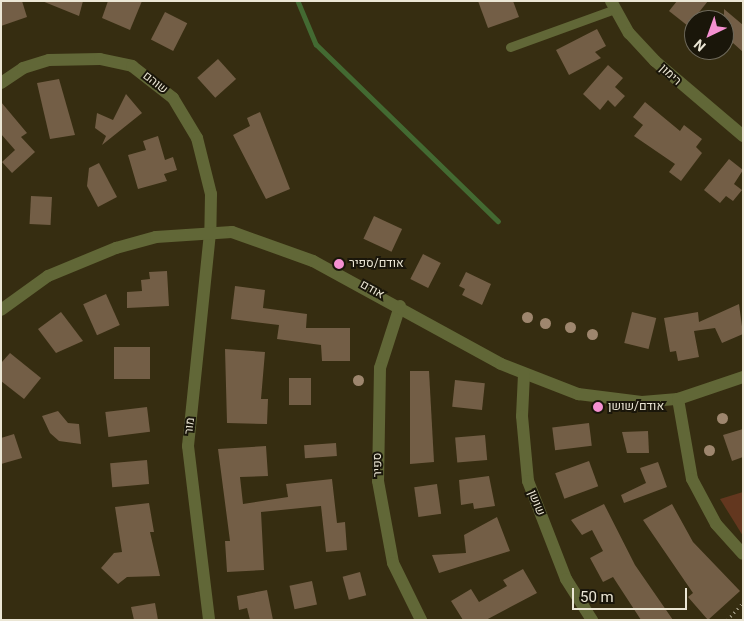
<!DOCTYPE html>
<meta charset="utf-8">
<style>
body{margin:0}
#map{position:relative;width:744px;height:621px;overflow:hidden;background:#362d11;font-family:Roboto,Heebo,sans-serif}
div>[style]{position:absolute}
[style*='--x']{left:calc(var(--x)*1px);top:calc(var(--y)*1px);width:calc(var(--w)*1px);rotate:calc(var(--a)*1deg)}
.green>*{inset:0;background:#63371f}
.stream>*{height:4.5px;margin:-2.25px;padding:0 2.25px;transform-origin:2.25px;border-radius:2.25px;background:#436a32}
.building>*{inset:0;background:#735e46;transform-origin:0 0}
.path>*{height:2.5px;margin-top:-1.25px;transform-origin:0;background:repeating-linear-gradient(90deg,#948d77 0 1px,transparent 0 5px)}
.lane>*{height:9px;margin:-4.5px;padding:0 4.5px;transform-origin:4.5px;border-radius:4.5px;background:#616737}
.street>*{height:12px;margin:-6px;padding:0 6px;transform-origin:6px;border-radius:6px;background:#616737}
.trees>*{width:11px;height:11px;margin:-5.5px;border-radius:50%;background:#9e866e}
.dots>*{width:14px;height:14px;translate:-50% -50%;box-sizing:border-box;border:2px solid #1a160a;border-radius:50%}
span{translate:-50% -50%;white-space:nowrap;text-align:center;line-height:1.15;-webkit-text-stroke:4px #1a160a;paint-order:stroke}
.street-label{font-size:12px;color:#ebe6d5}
.poi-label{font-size:12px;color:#ebe6d5}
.left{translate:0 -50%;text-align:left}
.frame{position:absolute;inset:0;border:2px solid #ebe6d5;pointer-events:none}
.north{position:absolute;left:684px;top:10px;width:50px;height:50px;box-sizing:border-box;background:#1a160a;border:1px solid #6e695b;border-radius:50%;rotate:222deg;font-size:14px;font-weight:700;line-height:20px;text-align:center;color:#ebe6d5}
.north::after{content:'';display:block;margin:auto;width:18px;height:22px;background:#f590d1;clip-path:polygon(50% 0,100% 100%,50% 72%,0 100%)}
.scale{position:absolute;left:572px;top:588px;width:115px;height:22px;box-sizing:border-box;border:2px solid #ebe6d5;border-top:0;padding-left:6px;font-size:15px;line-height:18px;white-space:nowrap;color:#ebe6d5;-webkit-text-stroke:4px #1a160a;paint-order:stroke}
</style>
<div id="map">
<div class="green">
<i style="clip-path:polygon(743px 492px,743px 536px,720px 499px)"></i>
</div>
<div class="stream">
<i style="--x:298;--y:1;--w:47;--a:67.3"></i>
<i style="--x:316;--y:44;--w:254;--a:44.2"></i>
</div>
<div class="building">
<i style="clip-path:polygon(1px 1px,22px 1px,27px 17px,1px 26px)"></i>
<i style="clip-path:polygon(42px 1px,83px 1px,79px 16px)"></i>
<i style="clip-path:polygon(108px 1px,142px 1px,130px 30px,102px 18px)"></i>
<i style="clip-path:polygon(478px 1px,513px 1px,519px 17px,488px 28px)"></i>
<i style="clip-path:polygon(677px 1px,708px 1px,688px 26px,669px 11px)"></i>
<i style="clip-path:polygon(724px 9px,743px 25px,743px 52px,733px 43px,724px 54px)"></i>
<i style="left:165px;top:12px;width:25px;height:31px;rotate:27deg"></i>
<i style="clip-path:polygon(597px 29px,606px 46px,595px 52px,601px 58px,569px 75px,556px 50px)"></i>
<i style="left:218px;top:59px;width:27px;height:28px;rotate:48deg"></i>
<i style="clip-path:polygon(608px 65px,623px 78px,615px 87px,625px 96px,615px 107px,608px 100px,600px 110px,583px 94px)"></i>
<i style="clip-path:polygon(59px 79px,75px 135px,50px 139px,37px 83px)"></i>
<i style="clip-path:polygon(126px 94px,142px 113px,102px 145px,106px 136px,95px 128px,97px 113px,113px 120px)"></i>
<i style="clip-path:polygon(1px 102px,27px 133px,21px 137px,35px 152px,12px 173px,2px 162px,15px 150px,1px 134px)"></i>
<i style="clip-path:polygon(645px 102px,680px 131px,684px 125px,702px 139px,696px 147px,702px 153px,681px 181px,669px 172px,675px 164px,634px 136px,643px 125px,633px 117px)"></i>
<i style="clip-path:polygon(260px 112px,290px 189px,266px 199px,233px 135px,250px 126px,247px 118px)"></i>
<i style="clip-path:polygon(158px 136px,165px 160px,173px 157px,177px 170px,164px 174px,167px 181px,138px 189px,128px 155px,146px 150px,143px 141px)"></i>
<i style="clip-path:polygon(729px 159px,743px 170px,734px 184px,742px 190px,733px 201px,726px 196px,720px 203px,704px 190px)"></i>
<i style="clip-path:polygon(99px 163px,117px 197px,98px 207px,87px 186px,89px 168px)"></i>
<i style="left:31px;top:196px;width:21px;height:28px;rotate:3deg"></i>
<i style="left:374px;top:216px;width:31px;height:25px;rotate:25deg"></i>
<i style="left:423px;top:254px;width:20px;height:28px;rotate:27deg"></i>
<i style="clip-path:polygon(167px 271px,169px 306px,127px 308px,127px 292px,142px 291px,141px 280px,150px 279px,149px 272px)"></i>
<i style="clip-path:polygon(466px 272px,491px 284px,482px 305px,462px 295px,465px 289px,459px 286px)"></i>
<i style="clip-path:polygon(235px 286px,265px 290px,263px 308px,307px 314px,306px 328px,350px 328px,350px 361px,322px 361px,321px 345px,277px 339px,279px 325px,231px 319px)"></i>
<i style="left:106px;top:294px;width:34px;height:25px;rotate:66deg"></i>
<i style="clip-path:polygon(739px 304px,743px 334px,722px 343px,715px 328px,694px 331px,699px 357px,678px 361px,676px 351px,670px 352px,664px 318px,698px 312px,699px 322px)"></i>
<i style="clip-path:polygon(61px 312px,83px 341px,56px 353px,38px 329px)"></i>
<i style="left:632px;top:312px;width:25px;height:32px;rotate:14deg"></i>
<i style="left:114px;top:347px;width:36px;height:32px"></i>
<i style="clip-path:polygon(225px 349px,265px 352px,261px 399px,268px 399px,267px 424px,227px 423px)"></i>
<i style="clip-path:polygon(10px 353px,41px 378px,24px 399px,1px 381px,1px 363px)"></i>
<i style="clip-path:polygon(410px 371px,429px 371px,434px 462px,410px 464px)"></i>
<i style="left:289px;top:378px;width:22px;height:27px"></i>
<i style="left:455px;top:380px;width:30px;height:27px;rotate:6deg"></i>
<i style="left:147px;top:407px;width:25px;height:42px;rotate:83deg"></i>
<i style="clip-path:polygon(58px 411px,68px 423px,79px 424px,81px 444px,59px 441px,50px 433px,42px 416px)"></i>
<i style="left:589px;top:423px;width:23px;height:37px;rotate:83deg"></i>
<i style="clip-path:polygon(743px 429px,743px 457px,732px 461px,723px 435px)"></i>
<i style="clip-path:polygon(648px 431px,649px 453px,627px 453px,622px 432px)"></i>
<i style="clip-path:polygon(14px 434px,22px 458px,1px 464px,1px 438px)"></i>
<i style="left:485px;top:435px;width:25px;height:30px;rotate:85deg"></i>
<i style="left:336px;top:443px;width:13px;height:32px;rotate:86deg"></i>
<i style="clip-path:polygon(266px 446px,268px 476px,240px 477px,243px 504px,288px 497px,286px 484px,332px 479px,337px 523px,345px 522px,347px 550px,326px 552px,321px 506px,261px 512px,264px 570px,227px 572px,225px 541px,230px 541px,218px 449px)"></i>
<i style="left:147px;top:460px;width:24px;height:37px;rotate:85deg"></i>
<i style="left:589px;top:461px;width:27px;height:36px;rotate:70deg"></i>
<i style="clip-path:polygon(658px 462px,667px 487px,624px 503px,621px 495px,646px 483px,640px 468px)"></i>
<i style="clip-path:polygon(489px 476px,495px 506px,474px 509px,473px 503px,461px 505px,459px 480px)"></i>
<i style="left:437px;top:484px;width:30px;height:23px;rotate:82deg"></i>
<i style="clip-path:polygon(149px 503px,154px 532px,150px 532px,160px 576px,127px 577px,118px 584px,101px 568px,114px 553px,122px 552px,115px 507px)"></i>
<i style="clip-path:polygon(604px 504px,635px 565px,673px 620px,641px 620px,613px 577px,603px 582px,590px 558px,603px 551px,592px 530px,582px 535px,571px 520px)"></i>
<i style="clip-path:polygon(672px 504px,693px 542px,740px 591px,708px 620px,688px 597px,693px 593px,643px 520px)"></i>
<i style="clip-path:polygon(497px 517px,510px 551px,439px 573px,432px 555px,466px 553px,464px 535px)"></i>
<i style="clip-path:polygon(523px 569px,537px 593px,486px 620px,463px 620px,451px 601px,471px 589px,479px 602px,507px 586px,503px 580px)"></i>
<i style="left:360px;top:572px;width:24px;height:18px;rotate:75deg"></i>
<i style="left:312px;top:581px;width:24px;height:23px;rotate:78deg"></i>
<i style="clip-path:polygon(267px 590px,273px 620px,250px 620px,247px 608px,239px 610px,237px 596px)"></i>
<i style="clip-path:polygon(155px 603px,158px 620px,134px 620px,131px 607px)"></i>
</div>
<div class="path">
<i style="--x:727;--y:620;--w:23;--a:-47"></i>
</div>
<div class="lane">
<i style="--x:510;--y:47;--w:112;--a:-19.9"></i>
</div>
<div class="street">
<i style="--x:611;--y:1;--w:37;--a:61"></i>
<i style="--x:629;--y:33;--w:38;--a:47"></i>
<i style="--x:655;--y:61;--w:116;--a:40.4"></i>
<i style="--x:1;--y:83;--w:27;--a:-34"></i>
<i style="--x:23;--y:68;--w:27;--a:-17"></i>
<i style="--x:49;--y:60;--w:51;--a:-1.1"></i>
<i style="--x:100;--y:59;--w:33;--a:12"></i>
<i style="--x:132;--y:66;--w:52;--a:38"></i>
<i style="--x:173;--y:98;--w:47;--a:59"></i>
<i style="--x:197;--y:138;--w:58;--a:76"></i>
<i style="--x:211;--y:194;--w:39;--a:91"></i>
<i style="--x:210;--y:233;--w:214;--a:95.9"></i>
<i style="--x:188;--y:446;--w:175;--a:83.1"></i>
<i style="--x:400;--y:306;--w:65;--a:107.9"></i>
<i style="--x:380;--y:368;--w:113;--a:91"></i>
<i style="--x:378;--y:481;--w:83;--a:79.6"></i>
<i style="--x:393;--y:563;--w:64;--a:63.8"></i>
<i style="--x:1;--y:310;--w:58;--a:-35.9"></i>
<i style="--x:48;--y:276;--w:74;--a:-22.4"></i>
<i style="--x:116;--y:248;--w:41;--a:-15.4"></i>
<i style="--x:156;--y:237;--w:76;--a:-3.8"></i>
<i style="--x:232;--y:232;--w:86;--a:19.7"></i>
<i style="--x:313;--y:261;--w:214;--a:28.7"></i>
<i style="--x:501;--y:364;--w:83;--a:21.3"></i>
<i style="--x:578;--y:394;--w:64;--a:7.1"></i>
<i style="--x:642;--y:402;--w:36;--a:-5"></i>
<i style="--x:678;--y:399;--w:69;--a:-18.7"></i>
<i style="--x:524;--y:374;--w:42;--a:92.7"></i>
<i style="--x:522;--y:416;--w:65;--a:84.7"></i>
<i style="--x:528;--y:481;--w:105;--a:68.8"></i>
<i style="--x:566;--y:579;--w:49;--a:57.6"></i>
<i style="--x:678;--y:399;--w:81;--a:80.1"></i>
<i style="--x:692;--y:479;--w:51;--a:61.9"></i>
<i style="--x:716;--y:524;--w:40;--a:48"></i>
</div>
<div class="trees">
<i style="left:527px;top:317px"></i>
<i style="left:545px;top:323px"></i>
<i style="left:570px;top:327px"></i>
<i style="left:592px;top:334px"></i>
<i style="left:358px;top:380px"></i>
<i style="left:722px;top:418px"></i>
<i style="left:709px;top:450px"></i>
</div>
<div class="dots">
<i style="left:339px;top:264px;background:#f590d1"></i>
<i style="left:598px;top:407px;background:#f590d1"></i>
</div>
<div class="street-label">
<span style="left:670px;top:75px;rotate:43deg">רימון</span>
<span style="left:155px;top:83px;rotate:38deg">שוהם</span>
<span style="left:372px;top:290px;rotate:29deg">אודם</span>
<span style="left:190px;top:426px;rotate:-84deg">מור</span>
<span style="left:378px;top:465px;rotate:-91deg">ספיר</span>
<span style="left:536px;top:503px;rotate:68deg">שושן</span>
</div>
<div class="poi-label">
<span class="left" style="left:349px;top:264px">אודם/ספיר</span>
<span class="left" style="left:608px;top:407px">אודם/שושן</span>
</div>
<div class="frame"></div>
<div class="north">N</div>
<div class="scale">50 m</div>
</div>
